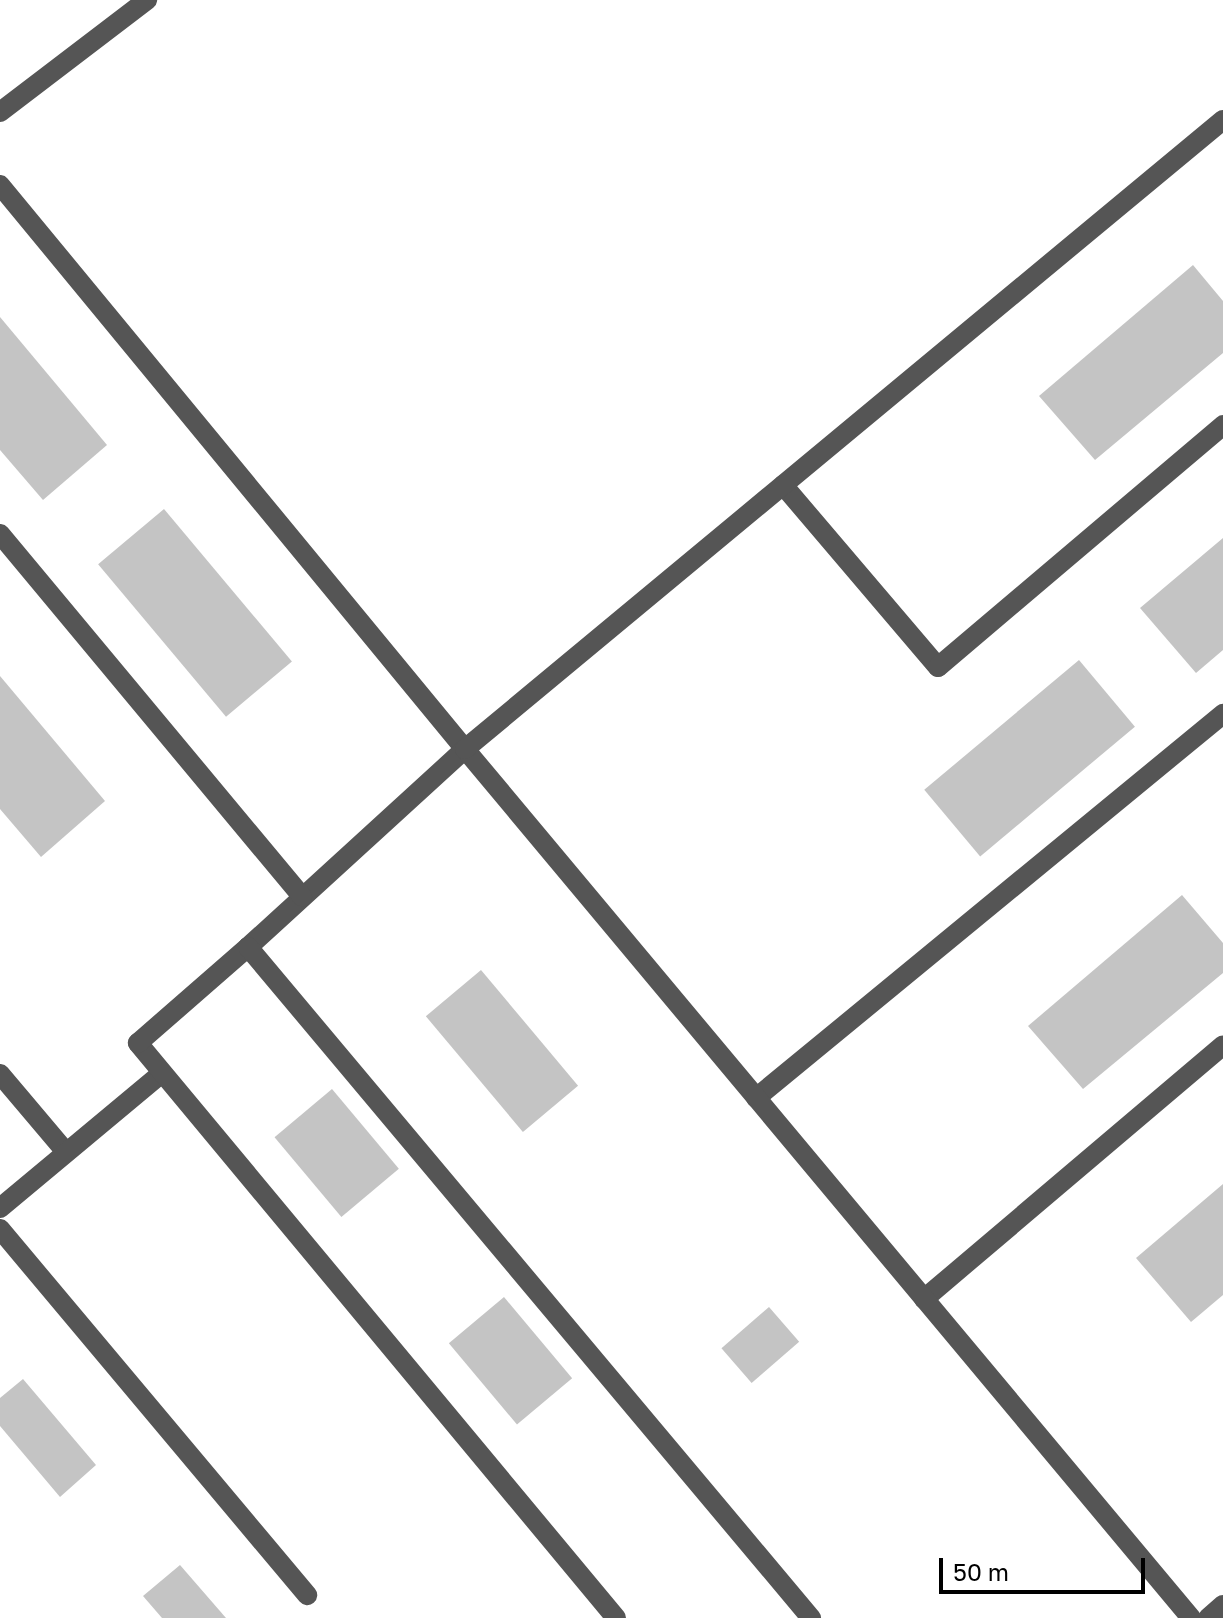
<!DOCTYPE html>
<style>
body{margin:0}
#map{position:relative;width:1223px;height:1618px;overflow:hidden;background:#fff;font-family:"Golos Text",sans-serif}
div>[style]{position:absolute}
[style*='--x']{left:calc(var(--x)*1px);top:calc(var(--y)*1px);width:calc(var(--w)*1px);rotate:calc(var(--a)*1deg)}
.building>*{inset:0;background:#c4c4c4;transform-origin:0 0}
.minor>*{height:20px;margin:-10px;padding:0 10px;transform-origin:10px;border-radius:10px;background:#555}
span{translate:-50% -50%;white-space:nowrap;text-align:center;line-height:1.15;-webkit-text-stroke:7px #fff;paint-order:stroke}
.scale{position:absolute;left:939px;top:1558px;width:206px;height:36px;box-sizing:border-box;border:4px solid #000;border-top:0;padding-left:10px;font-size:24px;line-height:28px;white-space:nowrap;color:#000;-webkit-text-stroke:6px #fff;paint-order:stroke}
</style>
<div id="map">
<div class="building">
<i style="clip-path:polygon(1193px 265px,1223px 301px,1223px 353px,1095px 460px,1039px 396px)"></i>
<i style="clip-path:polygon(0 317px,107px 445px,43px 500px,0 450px)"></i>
<i style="left:164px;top:509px;width:199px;height:86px;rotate:50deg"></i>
<i style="clip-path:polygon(1223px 538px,1223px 650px,1196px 673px,1140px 608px)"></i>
<i style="left:1079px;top:660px;width:87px;height:202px;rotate:50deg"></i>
<i style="clip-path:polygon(0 676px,105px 801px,41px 857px,0 809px)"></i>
<i style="clip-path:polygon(1182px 895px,1223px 943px,1223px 973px,1083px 1089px,1028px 1026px)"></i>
<i style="left:481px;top:970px;width:151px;height:72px;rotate:50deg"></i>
<i style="left:332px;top:1089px;width:104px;height:75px;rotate:50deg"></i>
<i style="clip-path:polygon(1223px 1184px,1223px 1295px,1191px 1322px,1136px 1258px)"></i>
<i style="left:504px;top:1297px;width:106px;height:72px;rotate:50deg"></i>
<i style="left:769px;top:1307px;width:46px;height:63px;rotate:49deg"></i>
<i style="clip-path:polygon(23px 1379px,96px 1465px,60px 1497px,0 1426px,0 1398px)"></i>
<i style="clip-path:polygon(180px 1565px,226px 1618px,162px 1618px,143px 1596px)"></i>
</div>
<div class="minor">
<i style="--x:0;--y:112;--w:185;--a:-37.3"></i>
<i style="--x:0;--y:185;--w:731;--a:50.5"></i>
<i style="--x:465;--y:749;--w:294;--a:137.6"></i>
<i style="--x:783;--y:485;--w:239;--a:49.6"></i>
<i style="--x:938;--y:667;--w:374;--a:-40.3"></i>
<i style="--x:0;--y:534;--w:472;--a:50.2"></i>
<i style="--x:0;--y:1074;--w:102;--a:49.8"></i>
<i style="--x:756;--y:1098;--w:605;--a:-39.43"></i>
<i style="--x:0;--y:1208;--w:211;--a:-39.8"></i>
<i style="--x:0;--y:1229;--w:478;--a:50"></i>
<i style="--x:924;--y:1299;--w:392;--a:-40.3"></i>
<i style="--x:616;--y:1618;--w:748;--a:-129.74"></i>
<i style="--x:138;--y:1043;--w:146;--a:-41.1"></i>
<i style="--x:248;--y:947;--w:876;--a:50"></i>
<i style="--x:1191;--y:1618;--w:1132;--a:-129.88"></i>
<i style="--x:465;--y:749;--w:985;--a:-39.69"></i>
<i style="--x:1208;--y:1618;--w:20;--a:-41"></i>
</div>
<div class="scale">50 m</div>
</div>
